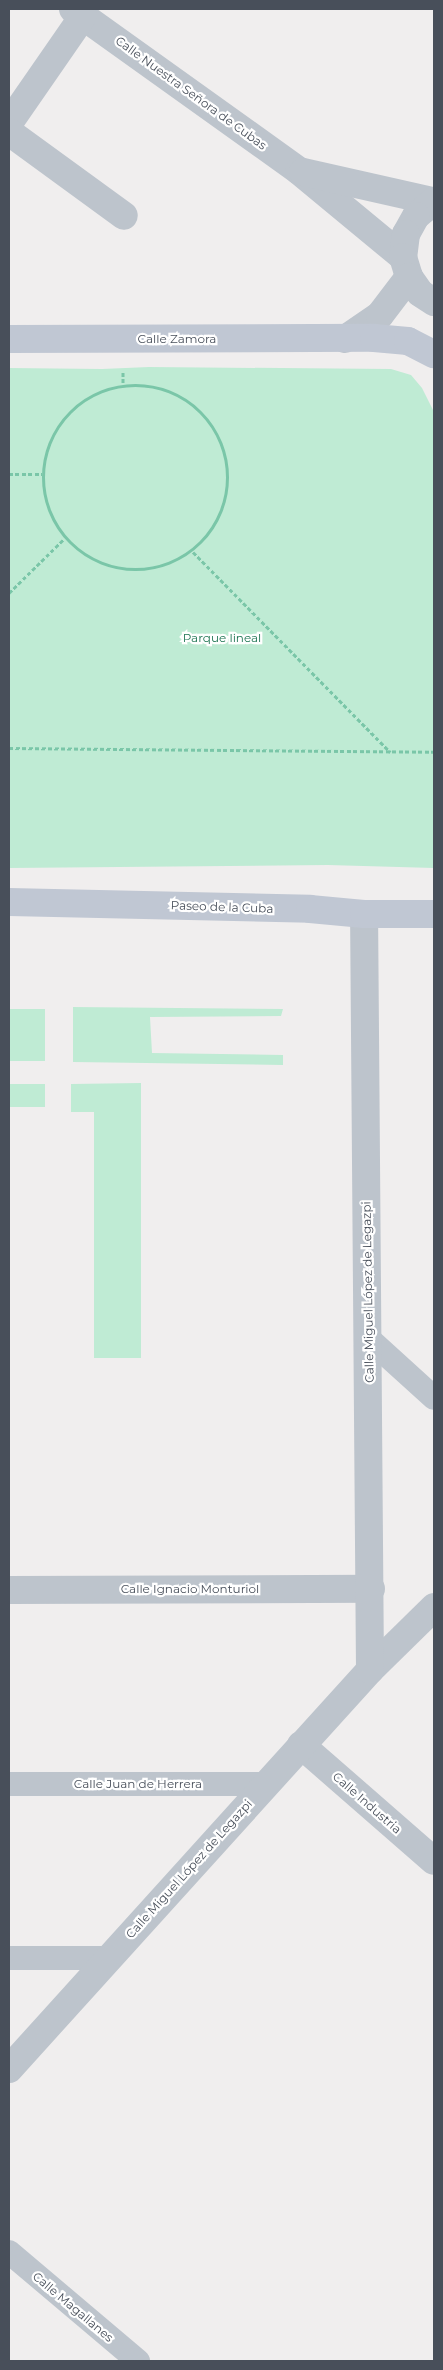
<!DOCTYPE html>
<meta charset="utf-8">
<style>
body{margin:0}
#map{position:relative;width:443px;height:2370px;overflow:hidden;background:#f0eeee;font-family:Montserrat,sans-serif}
div>[style]{position:absolute}
[style*='--x']{left:calc(var(--x)*1px);top:calc(var(--y)*1px);width:calc(var(--w)*1px);rotate:calc(var(--a)*1deg)}
.green>*{inset:0;background:#bfebd4;transform-origin:0 0}
.path>*{height:3px;margin-top:-1.5px;transform-origin:0;background:repeating-linear-gradient(90deg,#7ac6a8 0 4px,transparent 0 6.5px)}
.path>.ring{margin:-1.5px;padding:0;box-sizing:content-box;background:none;border:3px solid #7ac6a8;border-radius:50%}
.pedestrian>*{height:24px;margin:-12px;padding:0 12px;transform-origin:12px;border-radius:12px;background:#bdc4cc}
.minor>*{height:28px;margin:-14px;padding:0 14px;transform-origin:14px;border-radius:14px;background:#bdc4cc}
.secondary>*{height:28px;margin:-14px;padding:0 14px;transform-origin:14px;border-radius:14px;background:#c0c7d3}
span{translate:-50% -50%;white-space:nowrap;text-align:center;line-height:1.15;-webkit-text-stroke:4.5px #fff;paint-order:stroke}
.street-label{font-size:12px;color:#484f5a}
.park-label{font-size:12px;color:#1e7552}
.frame{position:absolute;inset:0;border:10px solid #484f5a;pointer-events:none}
</style>
<div id="map">
<div class="green">
<i style="clip-path:polygon(149px 367px,391px 369px,411px 375px,422px 388px,434px 412px,434px 868px,328px 865px,9px 868px,9px 368px,102px 369px)"></i>
<i style="clip-path:polygon(73px 1007px,283px 1009px,281px 1016px,150px 1017px,152px 1053px,283px 1055px,283px 1065px,73px 1062px)"></i>
<i style="left:9px;top:1009px;width:36px;height:52px"></i>
<i style="clip-path:polygon(141px 1083px,141px 1358px,94px 1358px,94px 1112px,71px 1112px,71px 1084px)"></i>
<i style="left:9px;top:1084px;width:36px;height:23px"></i>
</div>
<div class="path">
<i style="--x:123;--y:372;--w:12;--a:90"></i>
<i class="ring" style="left:43px;top:385px;width:181px;height:181px"></i>
<i style="--x:9;--y:474;--w:33;--a:0"></i>
<i style="--x:193;--y:552;--w:281;--a:45.4"></i>
<i style="--x:9;--y:593;--w:77;--a:-44.5"></i>
<i style="--x:9;--y:748;--w:425;--a:0.5"></i>
</div>
<div class="pedestrian">
<i style="--x:369;--y:1339;--w:88;--a:42.2"></i>
<i style="--x:9;--y:1784;--w:258;--a:0"></i>
<i style="--x:9;--y:1958;--w:101;--a:0"></i>
<i style="--x:9;--y:2252;--w:169;--a:40.2"></i>
</div>
<div class="minor">
<i style="--x:73;--y:9;--w:278;--a:35.6"></i>
<i style="--x:299;--y:171;--w:135;--a:39.6"></i>
<i style="--x:9;--y:123;--w:130;--a:-55.3"></i>
<i style="--x:9;--y:132;--w:142;--a:36.1"></i>
<i style="--x:303;--y:172;--w:132;--a:12.7"></i>
<i style="--x:434;--y:201;--w:23;--a:140"></i>
<i style="--x:416;--y:216;--w:21;--a:119"></i>
<i style="--x:406;--y:234;--w:23;--a:97"></i>
<i style="--x:403;--y:257;--w:21;--a:73"></i>
<i style="--x:409;--y:277;--w:19;--a:55"></i>
<i style="--x:420;--y:293;--w:17;--a:33"></i>
<i style="--x:345;--y:339;--w:42;--a:-34.4"></i>
<i style="--x:380;--y:315;--w:48;--a:-52.7"></i>
<i style="--x:9;--y:1590;--w:362;--a:-0.2"></i>
<i style="--x:370;--y:1670;--w:90;--a:-44.5"></i>
<i style="--x:301;--y:1745;--w:176;--a:41.1"></i>
<i style="--x:9;--y:2069;--w:538;--a:-47.86"></i>
<i style="--x:370;--y:1670;--w:756;--a:-90.45"></i>
</div>
<div class="secondary">
<i style="--x:9;--y:339;--w:365;--a:-0.2"></i>
<i style="--x:374;--y:338;--w:34;--a:5"></i>
<i style="--x:408;--y:341;--w:29;--a:27"></i>
<i style="--x:9;--y:902;--w:301;--a:1.3"></i>
<i style="--x:310;--y:909;--w:54;--a:5.3"></i>
<i style="--x:364;--y:914;--w:70;--a:0"></i>
</div>
<div class="street-label">
<span style="left:191px;top:93px;rotate:36deg">Calle Nuestra Señora de Cubas</span>
<span style="left:177px;top:339px">Calle Zamora</span>
<span style="left:222px;top:907px;rotate:2deg">Paseo de la Cuba</span>
<span style="left:368px;top:1292px;rotate:-91deg">Calle Miguel López de Legazpi</span>
<span style="left:190px;top:1589px">Calle Ignacio Monturiol</span>
<span style="left:138px;top:1784px">Calle Juan de Herrera</span>
<span style="left:367px;top:1803px;rotate:41deg">Calle Industria</span>
<span style="left:189px;top:1869px;rotate:-48deg">Calle Miguel López de Legazpi</span>
<span style="left:73px;top:2307px;rotate:40deg">Calle Magallanes</span>
</div>
<div class="park-label">
<span style="left:222px;top:638px">Parque lineal</span>
</div>
<div class="frame"></div>
</div>
